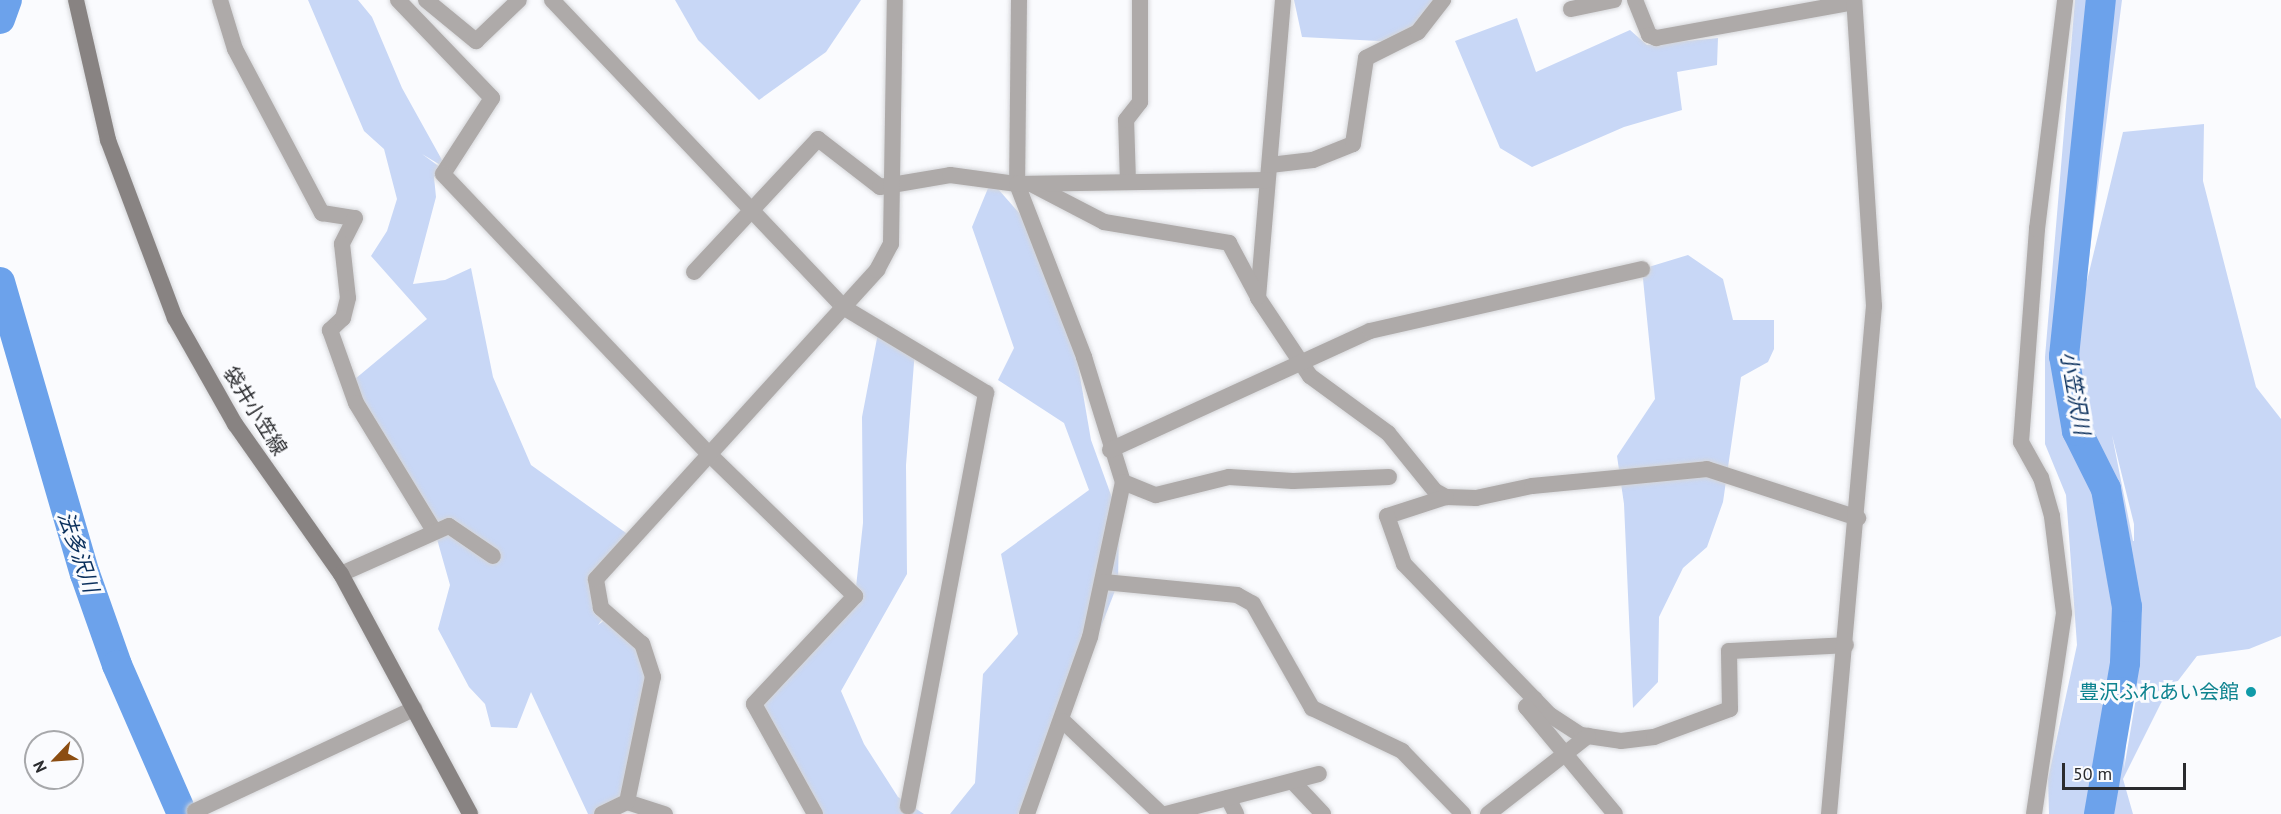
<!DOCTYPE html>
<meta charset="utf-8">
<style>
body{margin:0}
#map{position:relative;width:2281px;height:814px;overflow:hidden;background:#fafbfe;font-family:"PT Sans","Noto Sans JP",sans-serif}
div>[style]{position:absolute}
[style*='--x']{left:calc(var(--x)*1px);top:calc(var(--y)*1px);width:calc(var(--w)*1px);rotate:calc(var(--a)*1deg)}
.green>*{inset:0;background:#c8d7f6}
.river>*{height:30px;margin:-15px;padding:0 15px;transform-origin:15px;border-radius:15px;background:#6ca2eb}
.roads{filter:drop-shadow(0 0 2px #d5d6d9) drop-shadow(0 0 2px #d5d6d9)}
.minor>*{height:16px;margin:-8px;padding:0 8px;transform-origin:8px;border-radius:8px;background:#aeaaa9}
.tertiary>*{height:16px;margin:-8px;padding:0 8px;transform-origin:8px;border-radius:8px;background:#aeaaa9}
.secondary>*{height:16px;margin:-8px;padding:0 8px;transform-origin:8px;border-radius:8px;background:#888382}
.dots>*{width:16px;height:16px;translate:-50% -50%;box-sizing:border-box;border:3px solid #fafbfe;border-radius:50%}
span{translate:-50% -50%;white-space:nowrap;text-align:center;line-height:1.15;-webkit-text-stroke:6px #fafbfe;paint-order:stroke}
.street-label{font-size:20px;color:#2a2b2e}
.culture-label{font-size:20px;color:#0d838f}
.right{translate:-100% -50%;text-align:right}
.water-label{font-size:21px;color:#0a2f5c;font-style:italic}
.north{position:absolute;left:24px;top:730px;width:60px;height:60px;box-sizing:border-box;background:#fafbfe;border:2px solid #a7a8ab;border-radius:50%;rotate:245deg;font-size:16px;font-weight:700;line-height:24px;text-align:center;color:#2a2b2e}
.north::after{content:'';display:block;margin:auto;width:21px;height:27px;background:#8b4d12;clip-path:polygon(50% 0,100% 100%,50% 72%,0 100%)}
.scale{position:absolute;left:2062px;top:763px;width:124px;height:27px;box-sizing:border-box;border:3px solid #2a2b2e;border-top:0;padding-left:8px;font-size:18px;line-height:21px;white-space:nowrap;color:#2a2b2e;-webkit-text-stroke:4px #fafbfe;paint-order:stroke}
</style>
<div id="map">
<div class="green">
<i style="clip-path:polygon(308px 0,358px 0,372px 17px,402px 88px,447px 169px,422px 154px,444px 170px,434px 177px,436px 197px,413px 284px,445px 280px,471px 268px,493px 377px,531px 465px,633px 538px,596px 579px,607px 613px,598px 625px,606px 619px,639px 642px,653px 681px,627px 802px,595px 814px,588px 814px,531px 692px,517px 728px,491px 727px,485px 704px,469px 687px,438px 629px,450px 585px,435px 532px,349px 384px,427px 319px,371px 256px,387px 231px,397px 199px,384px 149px,364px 131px)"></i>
<i style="clip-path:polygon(675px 0,861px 0,826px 52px,759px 100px,698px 40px)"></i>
<i style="clip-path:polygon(1294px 0,1443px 0,1398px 42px,1302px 37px)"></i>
<i style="clip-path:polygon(evenodd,2075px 0,2122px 0,2085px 289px,2123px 132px,2204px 124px,2203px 181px,2256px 387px,2281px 419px,2281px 636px,2249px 649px,2197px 656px,2161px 703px,2123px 779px,2133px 814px,2049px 814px,2048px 779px,2077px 645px,2066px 495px,2045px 444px,2045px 357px,2075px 0,2112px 435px,2134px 524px,2134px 541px,2133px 541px,2112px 435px,2075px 0,2135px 639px,2136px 698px,2124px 769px,2134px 639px,2135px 639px)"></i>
<i style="clip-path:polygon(1517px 18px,1536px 72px,1630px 30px,1647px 45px,1718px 38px,1717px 65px,1677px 72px,1682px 110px,1624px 127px,1532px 167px,1500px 148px,1455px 41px)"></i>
<i style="clip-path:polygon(991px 181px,1028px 223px,1072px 330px,1091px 440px,1119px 517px,1118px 583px,1043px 776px,1018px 814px,950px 814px,975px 783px,983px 674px,1018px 634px,1001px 554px,1089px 490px,1064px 423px,998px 380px,1014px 348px,972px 227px)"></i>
<i style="clip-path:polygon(1688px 255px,1723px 279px,1733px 320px,1774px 320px,1774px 349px,1768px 362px,1741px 377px,1723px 502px,1707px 547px,1683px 568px,1659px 617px,1658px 682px,1633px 708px,1624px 504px,1617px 456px,1655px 399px,1642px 269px)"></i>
<i style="clip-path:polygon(879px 328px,915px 350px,906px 465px,907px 574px,841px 691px,864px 744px,898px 797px,924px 814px,815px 814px,755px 704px,855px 596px,863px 523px,862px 417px)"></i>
</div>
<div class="river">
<i style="--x:0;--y:19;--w:20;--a:-70"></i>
<i style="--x:0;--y:282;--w:304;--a:73.8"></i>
<i style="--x:85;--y:574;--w:96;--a:70.6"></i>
<i style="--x:117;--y:665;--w:163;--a:66.4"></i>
<i style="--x:2099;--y:814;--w:153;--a:-80.2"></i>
<i style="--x:2125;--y:663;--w:56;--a:-88"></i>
<i style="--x:2127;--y:607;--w:120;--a:-100.1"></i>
<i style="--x:2106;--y:489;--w:65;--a:-116.6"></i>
<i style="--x:2077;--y:431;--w:76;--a:-99.8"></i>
<i style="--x:2064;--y:356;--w:358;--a:-84.1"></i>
</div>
<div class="roads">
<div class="minor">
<i style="--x:220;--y:0;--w:51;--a:73"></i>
<i style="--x:235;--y:49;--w:186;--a:62.1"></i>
<i style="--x:322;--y:213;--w:33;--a:9"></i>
<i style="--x:355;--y:218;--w:29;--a:117"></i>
<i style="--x:342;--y:244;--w:54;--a:83.7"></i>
<i style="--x:348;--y:298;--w:21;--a:104"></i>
<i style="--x:343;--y:318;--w:18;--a:137"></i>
<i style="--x:330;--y:330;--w:77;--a:70.4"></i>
<i style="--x:356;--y:403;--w:150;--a:58.6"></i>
<i style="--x:398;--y:0;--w:136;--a:46.2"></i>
<i style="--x:492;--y:98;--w:90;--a:122.8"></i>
<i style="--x:443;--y:174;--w:386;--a:46.5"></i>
<i style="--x:709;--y:454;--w:204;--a:44.2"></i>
<i style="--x:855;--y:596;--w:148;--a:133.1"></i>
<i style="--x:754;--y:704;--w:126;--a:61"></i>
<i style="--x:426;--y:0;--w:65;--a:39.4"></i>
<i style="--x:476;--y:41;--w:59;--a:-43.6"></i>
<i style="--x:552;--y:0;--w:423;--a:46.5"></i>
<i style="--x:843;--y:307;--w:167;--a:31"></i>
<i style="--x:986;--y:393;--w:421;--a:100.7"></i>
<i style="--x:1019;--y:0;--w:184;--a:90.6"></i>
<i style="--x:1017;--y:184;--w:186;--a:68.8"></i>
<i style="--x:1084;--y:357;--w:131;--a:72.7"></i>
<i style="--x:1123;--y:482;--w:158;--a:102"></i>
<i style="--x:1090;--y:637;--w:188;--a:109.6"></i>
<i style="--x:1283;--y:0;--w:299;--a:94.8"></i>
<i style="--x:1258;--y:298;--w:94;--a:56.3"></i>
<i style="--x:1310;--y:376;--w:97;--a:36.2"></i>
<i style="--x:1388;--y:433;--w:75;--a:51"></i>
<i style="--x:1435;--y:491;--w:13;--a:29"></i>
<i style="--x:1446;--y:497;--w:30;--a:2"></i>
<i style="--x:1476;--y:498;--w:57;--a:-12.1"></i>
<i style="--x:1532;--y:486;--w:176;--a:-5.5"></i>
<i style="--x:1707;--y:469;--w:159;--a:18"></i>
<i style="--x:1635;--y:0;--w:38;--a:68"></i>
<i style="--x:1649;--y:35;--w:8;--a:23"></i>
<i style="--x:1656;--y:38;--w:201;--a:-10.3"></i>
<i style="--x:1571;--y:9;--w:44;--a:-11.8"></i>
<i style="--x:1270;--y:165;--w:43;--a:-6.6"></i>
<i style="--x:1313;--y:160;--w:43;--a:-21.8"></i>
<i style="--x:1353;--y:144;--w:87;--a:-81.4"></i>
<i style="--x:1366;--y:58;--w:58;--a:-26.6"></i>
<i style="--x:1418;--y:32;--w:41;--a:-52"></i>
<i style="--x:1128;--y:182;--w:62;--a:-91.8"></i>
<i style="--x:1126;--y:120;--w:23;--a:-52"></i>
<i style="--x:1140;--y:102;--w:102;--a:-90"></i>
<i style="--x:1033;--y:185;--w:80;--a:27.5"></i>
<i style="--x:1104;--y:222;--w:127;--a:9.5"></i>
<i style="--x:1229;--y:243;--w:61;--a:61.8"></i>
<i style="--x:694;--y:272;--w:182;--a:-47"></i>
<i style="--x:818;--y:139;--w:78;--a:37.7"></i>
<i style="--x:880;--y:187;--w:71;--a:-9.7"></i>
<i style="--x:950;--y:175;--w:68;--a:7.7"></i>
<i style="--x:1017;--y:184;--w:250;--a:-0.9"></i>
<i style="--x:1110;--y:450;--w:286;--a:-24.6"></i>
<i style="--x:1370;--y:331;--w:279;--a:-12.8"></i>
<i style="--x:1123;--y:482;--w:35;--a:22"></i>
<i style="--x:1156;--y:495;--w:75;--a:-13.9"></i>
<i style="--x:1229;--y:477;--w:64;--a:3.6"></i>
<i style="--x:1293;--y:481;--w:96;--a:-2.4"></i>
<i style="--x:1446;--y:497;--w:62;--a:162.1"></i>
<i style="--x:1387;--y:516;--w:51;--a:70.5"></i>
<i style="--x:1404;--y:564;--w:210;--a:46"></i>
<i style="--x:1550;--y:715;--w:37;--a:33"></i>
<i style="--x:1581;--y:735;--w:40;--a:8.5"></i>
<i style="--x:1621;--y:741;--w:33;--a:-7"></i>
<i style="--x:1654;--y:737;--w:81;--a:-20.2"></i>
<i style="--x:1730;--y:709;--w:58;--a:-91"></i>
<i style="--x:1729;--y:651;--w:117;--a:-2.9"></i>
<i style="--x:341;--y:574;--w:118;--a:-24"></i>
<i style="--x:449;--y:526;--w:53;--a:34.3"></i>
<i style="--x:1104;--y:582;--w:134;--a:5.6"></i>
<i style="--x:1237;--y:595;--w:18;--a:29"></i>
<i style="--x:1253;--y:604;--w:120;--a:60.4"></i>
<i style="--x:1312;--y:708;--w:100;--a:25.5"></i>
<i style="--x:1402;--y:751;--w:88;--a:45.9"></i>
<i style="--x:1535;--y:699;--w:12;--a:138"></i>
<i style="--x:1526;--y:707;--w:139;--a:50.2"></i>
<i style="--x:1063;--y:721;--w:135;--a:43.5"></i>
<i style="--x:1293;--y:782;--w:44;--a:46.8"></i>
<i style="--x:1228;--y:798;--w:18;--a:63"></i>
<i style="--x:627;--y:802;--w:40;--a:18"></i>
<i style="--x:195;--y:811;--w:242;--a:-25"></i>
<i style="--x:602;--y:814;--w:28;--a:-26"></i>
<i style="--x:627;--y:802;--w:128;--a:-78.3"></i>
<i style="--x:653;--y:677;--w:35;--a:-108"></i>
<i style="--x:642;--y:644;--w:55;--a:-138.7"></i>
<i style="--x:601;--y:608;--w:29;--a:-100"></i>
<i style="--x:596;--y:579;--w:418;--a:-47.7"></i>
<i style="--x:877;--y:270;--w:30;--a:-62"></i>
<i style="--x:891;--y:244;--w:244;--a:-89.1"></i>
<i style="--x:1166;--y:814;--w:158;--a:-14.7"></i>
<i style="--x:1488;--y:814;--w:127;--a:-38"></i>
<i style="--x:2034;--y:814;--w:203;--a:-81.5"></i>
<i style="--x:2064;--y:613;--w:98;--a:-97.1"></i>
<i style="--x:2052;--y:516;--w:40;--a:-106"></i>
<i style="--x:2041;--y:478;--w:41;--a:-119.1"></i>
<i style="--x:2021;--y:442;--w:214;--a:-85.7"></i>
<i style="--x:2037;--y:229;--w:231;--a:-83"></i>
</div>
<div class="tertiary">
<i style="--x:1829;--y:814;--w:510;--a:-84.94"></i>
<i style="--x:1874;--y:306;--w:307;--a:-93.7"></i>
</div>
<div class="secondary">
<i style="--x:76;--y:0;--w:144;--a:77.1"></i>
<i style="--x:108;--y:140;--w:190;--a:69.4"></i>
<i style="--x:175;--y:318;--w:122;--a:60.5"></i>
<i style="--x:235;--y:424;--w:184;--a:54.8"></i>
<i style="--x:341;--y:574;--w:272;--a:61.7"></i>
</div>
</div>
<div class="dots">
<i style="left:2251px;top:692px;background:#0f9aa8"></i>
</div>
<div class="street-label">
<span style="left:255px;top:411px;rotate:58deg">袋井小笠線</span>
</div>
<div class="culture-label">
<span class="right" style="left:2239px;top:692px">豊沢ふれあい会館</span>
</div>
<div class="water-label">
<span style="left:2075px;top:393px;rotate:80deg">小笠沢川</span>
<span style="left:78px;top:552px;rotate:71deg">法多沢川</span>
</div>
<div class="north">N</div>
<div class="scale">50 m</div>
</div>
